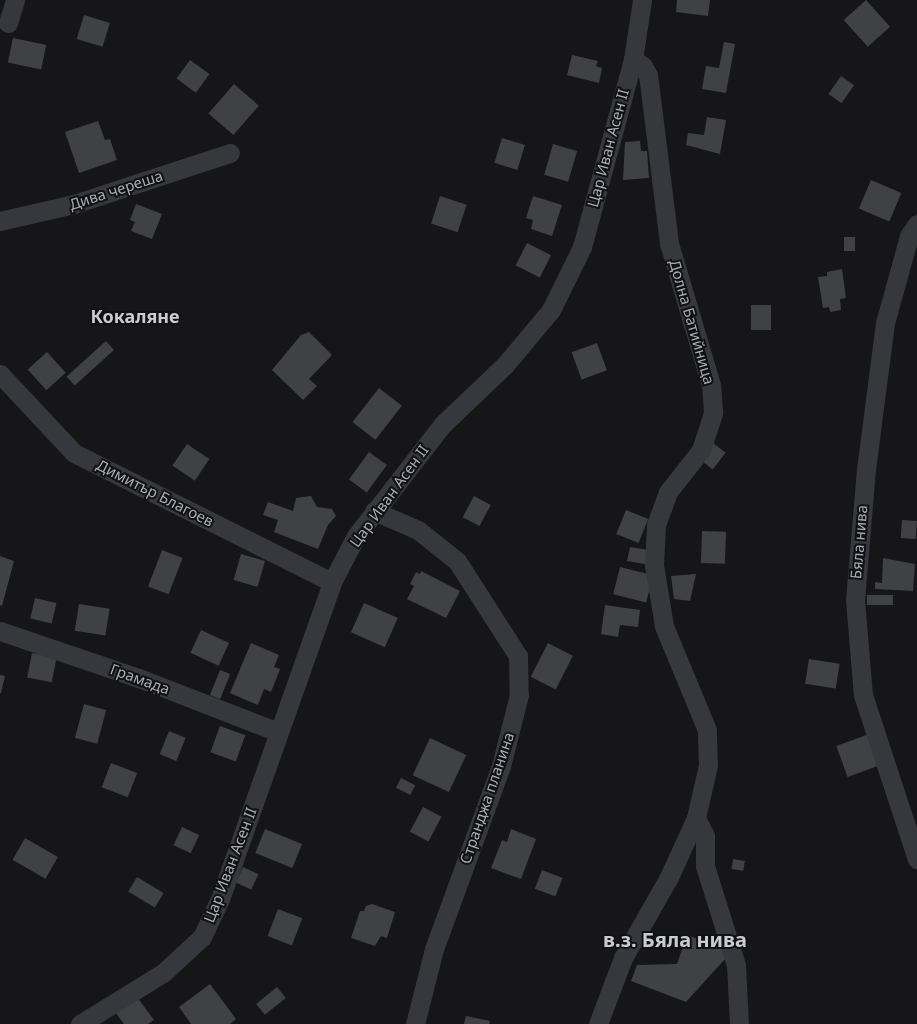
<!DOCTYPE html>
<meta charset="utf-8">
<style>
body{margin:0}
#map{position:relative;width:917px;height:1024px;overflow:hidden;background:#161618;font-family:"Noto Sans",sans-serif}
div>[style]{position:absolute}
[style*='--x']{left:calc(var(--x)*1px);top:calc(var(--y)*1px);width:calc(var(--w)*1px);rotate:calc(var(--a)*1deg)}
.building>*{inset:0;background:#404145;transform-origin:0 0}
.minor>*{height:19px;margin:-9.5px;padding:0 9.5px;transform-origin:9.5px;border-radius:9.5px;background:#37383d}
span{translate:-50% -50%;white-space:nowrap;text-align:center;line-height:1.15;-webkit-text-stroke:4px #111113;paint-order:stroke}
.street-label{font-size:15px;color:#a8adb8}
.quarter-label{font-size:18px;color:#c9ccd4;font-weight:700}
.district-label{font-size:20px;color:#c9ccd4;font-weight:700}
</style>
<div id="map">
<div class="building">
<i style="clip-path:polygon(677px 0,710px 0,708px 16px,676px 12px)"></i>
<i style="left:866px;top:0;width:36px;height:30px;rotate:48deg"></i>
<i style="left:84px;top:15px;width:27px;height:25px;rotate:17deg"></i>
<i style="left:13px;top:38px;width:34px;height:25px;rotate:12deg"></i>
<i style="clip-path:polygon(724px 42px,735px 44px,726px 93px,702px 89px,706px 66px,719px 68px)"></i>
<i style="clip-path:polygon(572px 55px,598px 61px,596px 66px,602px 68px,599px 83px,567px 75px)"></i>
<i style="left:190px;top:60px;width:24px;height:23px;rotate:36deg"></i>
<i style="left:841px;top:76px;width:16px;height:22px;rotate:35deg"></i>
<i style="left:234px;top:84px;width:33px;height:39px;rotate:41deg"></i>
<i style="clip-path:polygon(707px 117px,726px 120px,720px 154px,686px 145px,688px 133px,704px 135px)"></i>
<i style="clip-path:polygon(98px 121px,105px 140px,110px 139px,117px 160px,79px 173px,65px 132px)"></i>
<i style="left:502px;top:138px;width:24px;height:26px;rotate:17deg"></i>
<i style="clip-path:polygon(640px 141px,641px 151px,647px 151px,649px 178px,623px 180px,625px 142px)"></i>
<i style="left:553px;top:144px;width:25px;height:32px;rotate:16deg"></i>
<i style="left:871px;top:180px;width:33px;height:31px;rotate:23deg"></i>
<i style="left:440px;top:196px;width:28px;height:29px;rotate:18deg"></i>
<i style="clip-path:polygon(533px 196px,562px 205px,552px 236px,531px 229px,533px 220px,526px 218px)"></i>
<i style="clip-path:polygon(136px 204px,162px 214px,152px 239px,131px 231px,135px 222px,130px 220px)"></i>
<i style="left:844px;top:237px;width:11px;height:14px"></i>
<i style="left:527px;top:243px;width:27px;height:25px;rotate:27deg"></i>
<i style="clip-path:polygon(842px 269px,846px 298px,840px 299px,841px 310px,830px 312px,829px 307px,823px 308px,818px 277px,827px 276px,827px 272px)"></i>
<i style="left:751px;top:305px;width:20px;height:25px"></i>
<i style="clip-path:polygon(309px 332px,332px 355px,309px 379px,317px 386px,303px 400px,272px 370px,301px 335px)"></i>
<i style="left:106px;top:341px;width:12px;height:53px;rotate:48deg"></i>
<i style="left:597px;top:343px;width:29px;height:27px;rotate:70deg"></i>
<i style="left:47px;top:352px;width:28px;height:26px;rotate:48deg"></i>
<i style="left:379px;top:388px;width:29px;height:43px;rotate:38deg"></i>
<i style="left:713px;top:443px;width:16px;height:21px;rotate:38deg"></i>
<i style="left:187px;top:444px;width:27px;height:26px;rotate:34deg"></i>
<i style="left:369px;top:452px;width:22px;height:34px;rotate:36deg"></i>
<i style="clip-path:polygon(311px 496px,317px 507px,332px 509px,336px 516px,328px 525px,318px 549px,274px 532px,278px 520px,263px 515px,268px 502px,293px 511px,296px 498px)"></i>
<i style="left:474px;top:496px;width:19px;height:24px;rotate:28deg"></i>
<i style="left:626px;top:510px;width:24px;height:26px;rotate:22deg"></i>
<i style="left:902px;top:520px;width:15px;height:18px;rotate:4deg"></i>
<i style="left:702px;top:531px;width:24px;height:32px;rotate:2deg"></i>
<i style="clip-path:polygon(630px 547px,649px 550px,650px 565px,627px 561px)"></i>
<i style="left:162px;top:550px;width:22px;height:39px;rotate:21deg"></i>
<i style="left:241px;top:554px;width:25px;height:27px;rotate:16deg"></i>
<i style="clip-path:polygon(0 556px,14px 561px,2px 606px,0 605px)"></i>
<i style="clip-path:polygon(883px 558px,915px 564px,913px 591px,875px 589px,875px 582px,882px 583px)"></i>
<i style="left:620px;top:567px;width:34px;height:28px;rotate:14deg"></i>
<i style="clip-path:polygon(421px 571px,460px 591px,446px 618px,407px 599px,414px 586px,410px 584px,416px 572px,420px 574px)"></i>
<i style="clip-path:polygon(696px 574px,690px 601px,674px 599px,671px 576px)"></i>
<i style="left:867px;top:595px;width:26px;height:10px"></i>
<i style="left:35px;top:598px;width:22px;height:21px;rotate:13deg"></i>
<i style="left:364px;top:603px;width:37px;height:32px;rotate:24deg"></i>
<i style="left:79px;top:604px;width:31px;height:27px;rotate:9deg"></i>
<i style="clip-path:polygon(605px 605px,640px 610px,638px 627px,620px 625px,618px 637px,601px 634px)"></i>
<i style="left:201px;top:630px;width:31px;height:25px;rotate:25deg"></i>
<i style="clip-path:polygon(251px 643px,279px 655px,274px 667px,280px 669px,271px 692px,264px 689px,258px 705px,230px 693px)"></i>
<i style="left:548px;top:643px;width:28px;height:38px;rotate:27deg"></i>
<i style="left:32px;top:653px;width:25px;height:25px;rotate:11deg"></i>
<i style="left:809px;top:659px;width:31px;height:25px;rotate:9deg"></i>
<i style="left:220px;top:670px;width:11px;height:27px;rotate:22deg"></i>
<i style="clip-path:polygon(0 675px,5px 676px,1px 693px,0 693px)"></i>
<i style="left:84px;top:704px;width:23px;height:35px;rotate:15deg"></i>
<i style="left:220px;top:726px;width:27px;height:28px;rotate:20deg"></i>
<i style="left:169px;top:731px;width:18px;height:25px;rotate:22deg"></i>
<i style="left:872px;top:733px;width:33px;height:38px;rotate:70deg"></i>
<i style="left:430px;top:738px;width:40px;height:41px;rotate:25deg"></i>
<i style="left:111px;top:763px;width:28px;height:26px;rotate:21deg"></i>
<i style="left:401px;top:778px;width:16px;height:11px;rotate:27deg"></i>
<i style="left:423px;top:807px;width:21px;height:28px;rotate:28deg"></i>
<i style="left:182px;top:827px;width:19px;height:20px;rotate:25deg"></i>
<i style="left:265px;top:829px;width:40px;height:26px;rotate:22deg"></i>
<i style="clip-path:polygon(511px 829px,536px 839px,521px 879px,491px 868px,502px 840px,507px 842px)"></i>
<i style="left:25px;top:838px;width:38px;height:25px;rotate:30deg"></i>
<i style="left:733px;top:859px;width:12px;height:10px;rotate:9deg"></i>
<i style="left:243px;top:867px;width:17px;height:17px;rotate:25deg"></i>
<i style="left:542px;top:870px;width:22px;height:20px;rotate:21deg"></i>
<i style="left:137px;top:877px;width:31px;height:17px;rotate:31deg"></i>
<i style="clip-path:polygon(372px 904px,395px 912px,387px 938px,381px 936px,375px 946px,351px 938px,360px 911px,364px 911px,366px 906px)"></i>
<i style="left:278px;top:909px;width:26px;height:29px;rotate:21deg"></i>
<i style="clip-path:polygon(687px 935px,725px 948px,725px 959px,686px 1002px,631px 981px,637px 965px,677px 964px)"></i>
<i style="clip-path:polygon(210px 984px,236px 1019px,230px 1024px,191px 1024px,179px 1007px)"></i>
<i style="left:277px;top:987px;width:14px;height:27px;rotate:51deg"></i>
<i style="clip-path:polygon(137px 997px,154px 1020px,148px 1024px,124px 1024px,116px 1013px)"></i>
<i style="clip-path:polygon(466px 1016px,490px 1021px,489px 1024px,464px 1024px)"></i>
</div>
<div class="minor">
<i style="--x:8;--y:23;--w:24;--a:-73"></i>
<i style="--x:0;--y:221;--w:76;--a:-12.9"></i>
<i style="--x:74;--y:204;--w:164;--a:-18.1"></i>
<i style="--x:917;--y:224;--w:14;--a:124"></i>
<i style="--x:909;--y:236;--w:90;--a:105.4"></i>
<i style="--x:885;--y:323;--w:147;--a:97.4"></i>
<i style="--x:866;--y:469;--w:131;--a:94.8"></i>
<i style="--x:855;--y:600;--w:95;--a:85.2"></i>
<i style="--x:863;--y:695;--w:173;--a:71.8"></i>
<i style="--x:0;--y:374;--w:108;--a:46.9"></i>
<i style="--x:74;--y:453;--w:288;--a:26.6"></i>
<i style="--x:374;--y:511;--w:48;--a:23.4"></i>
<i style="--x:418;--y:530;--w:50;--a:38.5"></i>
<i style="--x:457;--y:561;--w:113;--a:57.3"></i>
<i style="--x:518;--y:656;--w:39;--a:89"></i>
<i style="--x:519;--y:695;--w:73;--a:104.2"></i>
<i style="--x:501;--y:766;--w:195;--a:110.1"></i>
<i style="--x:434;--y:949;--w:77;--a:104.2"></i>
<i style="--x:0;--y:631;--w:147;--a:18.7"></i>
<i style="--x:139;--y:678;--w:149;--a:21.2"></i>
<i style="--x:696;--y:818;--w:20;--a:63"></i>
<i style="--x:705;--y:836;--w:30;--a:90"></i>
<i style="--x:705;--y:866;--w:104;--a:72.6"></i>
<i style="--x:736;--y:965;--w:59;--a:87.1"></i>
<i style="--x:80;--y:1024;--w:97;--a:-31.6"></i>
<i style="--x:163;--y:973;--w:53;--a:-42.7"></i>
<i style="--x:202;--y:937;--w:42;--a:-64.7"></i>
<i style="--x:220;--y:899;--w:336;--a:-70.5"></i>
<i style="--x:332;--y:582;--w:52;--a:-62.4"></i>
<i style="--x:356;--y:536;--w:142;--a:-52.2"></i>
<i style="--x:443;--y:424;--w:86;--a:-43.6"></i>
<i style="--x:505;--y:365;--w:72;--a:-50.1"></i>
<i style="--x:551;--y:310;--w:70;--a:-63.8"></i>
<i style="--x:582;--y:247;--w:195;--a:-74.8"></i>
<i style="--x:633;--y:59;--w:60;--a:-81.3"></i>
<i style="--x:598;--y:1024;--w:71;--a:-69.3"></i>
<i style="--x:623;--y:958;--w:93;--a:-60.4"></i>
<i style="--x:669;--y:877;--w:65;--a:-65.4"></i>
<i style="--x:696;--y:818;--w:54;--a:-77.2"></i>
<i style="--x:708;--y:765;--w:35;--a:-92"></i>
<i style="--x:707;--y:730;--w:113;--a:-112.5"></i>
<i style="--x:664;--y:626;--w:62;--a:-99.3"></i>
<i style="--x:654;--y:565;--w:40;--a:-87.1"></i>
<i style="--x:656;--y:525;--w:35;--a:-70"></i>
<i style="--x:668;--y:492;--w:53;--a:-51.8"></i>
<i style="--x:701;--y:450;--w:40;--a:-72"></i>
<i style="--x:713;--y:412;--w:27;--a:-94"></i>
<i style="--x:711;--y:385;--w:148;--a:-106.5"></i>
<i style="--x:669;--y:243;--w:169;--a:-97.1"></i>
<i style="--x:648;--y:75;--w:10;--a:-119"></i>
<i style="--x:643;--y:66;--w:12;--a:-145"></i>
</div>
<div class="street-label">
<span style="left:608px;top:148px;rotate:-75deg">Цар Иван Асен II</span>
<span style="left:116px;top:190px;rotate:-18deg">Дива череша</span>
<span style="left:692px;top:322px;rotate:74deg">Долна Батийница</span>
<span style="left:155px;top:493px;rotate:27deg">Димитър Благоев</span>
<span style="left:389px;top:496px;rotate:-54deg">Цар Иван Асен II</span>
<span style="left:859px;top:542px;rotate:-85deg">Бяла нива</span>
<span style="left:140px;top:679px;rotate:20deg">Грамада</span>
<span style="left:487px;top:798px;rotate:-71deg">Странджа планина</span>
<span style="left:230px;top:865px;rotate:-69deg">Цар Иван Асен II</span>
</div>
<div class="quarter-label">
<span style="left:135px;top:316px">Кокаляне</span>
</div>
<div class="district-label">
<span style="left:675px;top:939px">в.з. Бяла нива</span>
</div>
</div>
